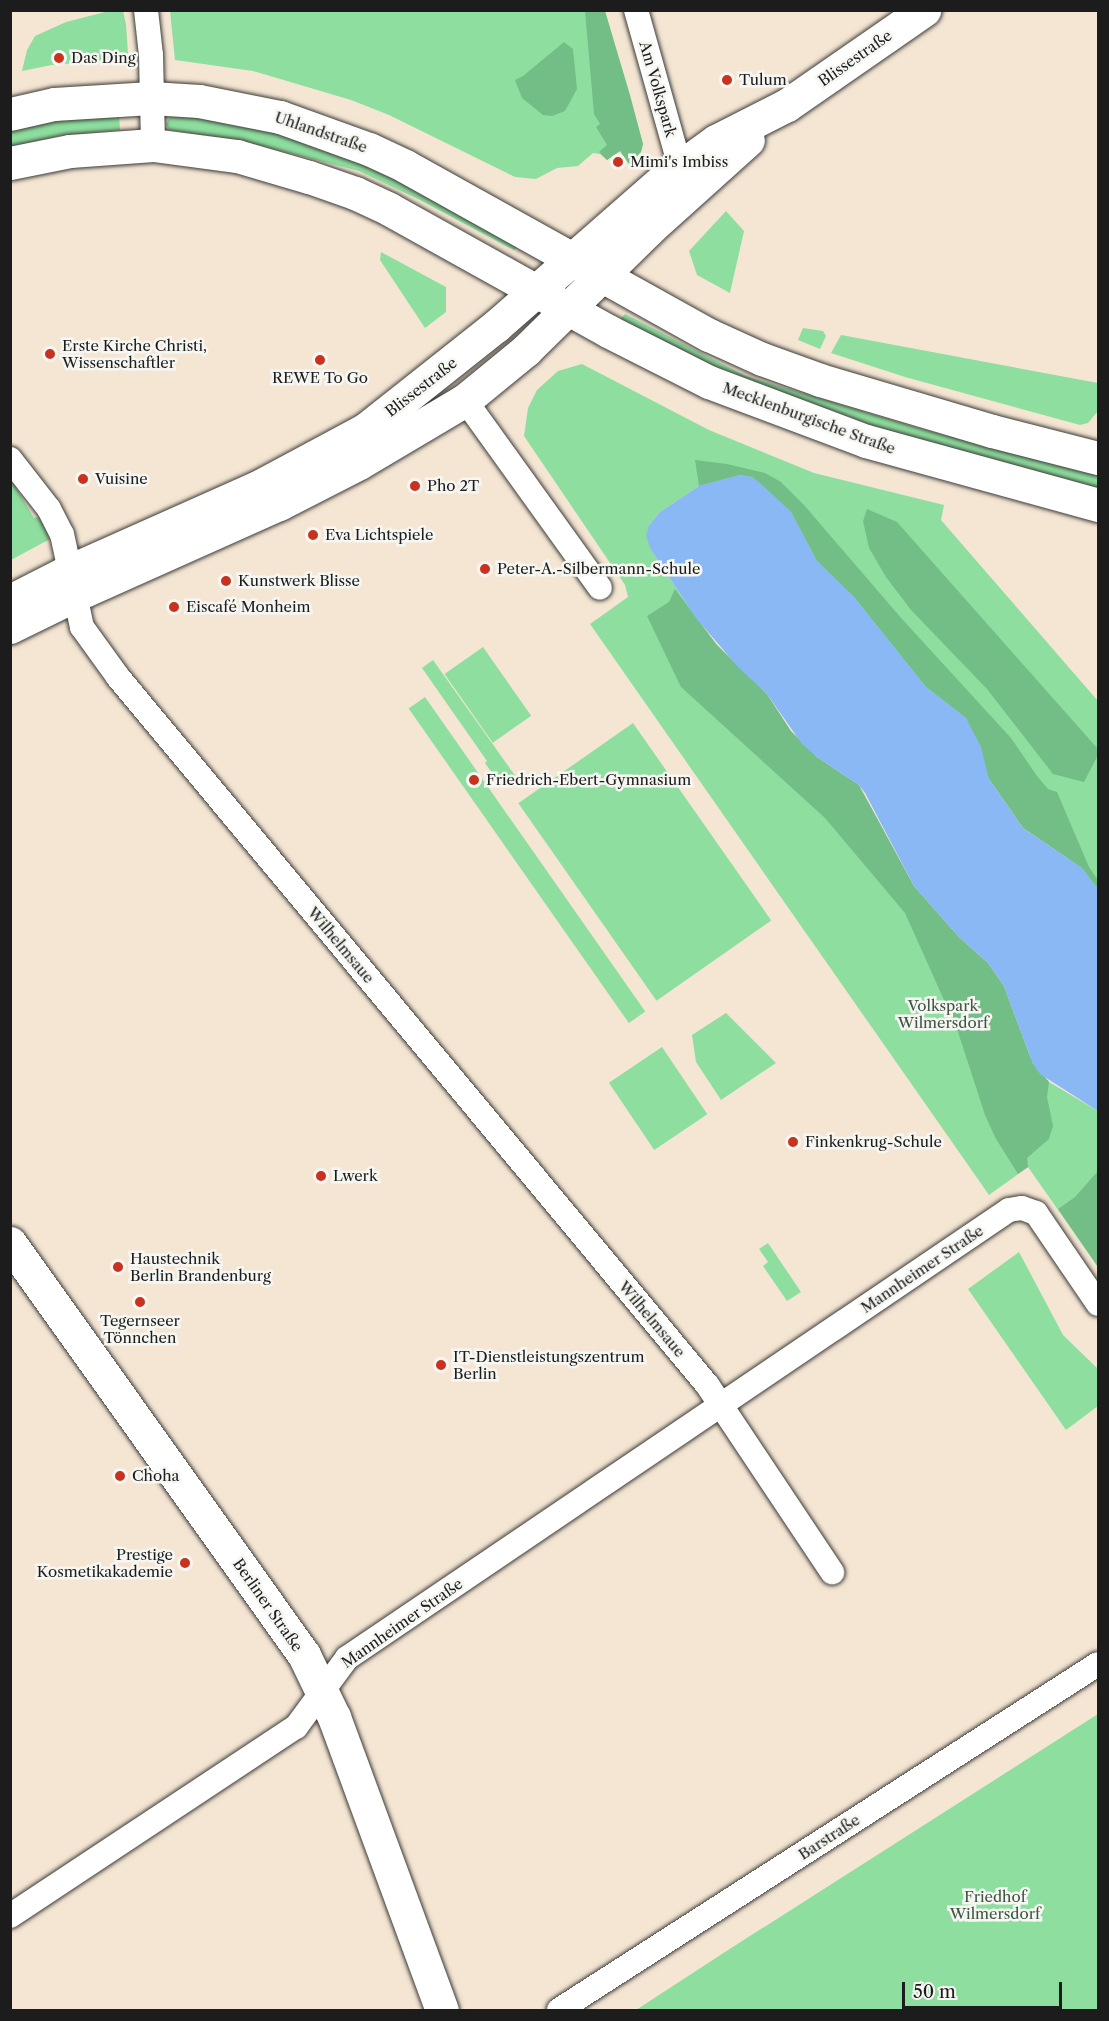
<!DOCTYPE html>
<meta charset="utf-8">
<style>
body{margin:0}
#map{position:relative;width:1109px;height:2021px;overflow:hidden;background:#f4e6d3;font-family:"Libre Caslon Text",serif}
div>[style]{position:absolute}
[style*='--x']{left:calc(var(--x)*1px);top:calc(var(--y)*1px);width:calc(var(--w)*1px);rotate:calc(var(--a)*1deg)}
.green>*{inset:0;background:#8edf9f;transform-origin:0 0}
.forest>*{inset:0;background:#72be86}
.water>*{inset:0;background:#89b8f4}
.roads{filter:drop-shadow(0 0 2px #3c3a37) drop-shadow(0 0 2px #3c3a37)}
.street>*{height:24px;margin:-12px;padding:0 12px;transform-origin:12px;border-radius:12px;background:#fff}
.secondary>*{height:33px;margin:-16.5px;padding:0 16.5px;transform-origin:16.5px;border-radius:16.5px;background:#fff}
.dots>*{width:16px;height:16px;translate:-50% -50%;box-sizing:border-box;border:3px solid #f6f6f2;border-radius:50%}
span{translate:-50% -50%;white-space:nowrap;text-align:center;line-height:1.15;-webkit-text-stroke:5px #f6f6f2;paint-order:stroke}
.poi-label{font-size:15px;color:#1c1c1c}
.left{translate:0 -50%;text-align:left}
.right{translate:-100% -50%;text-align:right}
.street-label{font-size:15px;color:#1c1c1c}
.park-label{font-size:15px;color:#3e5643}
.frame{position:absolute;inset:0;border:12px solid #1c1c1c;pointer-events:none}
.scale{position:absolute;left:902px;top:1982px;width:160px;height:27px;box-sizing:border-box;border:3px solid #1c1c1c;border-top:0;padding-left:8px;font-size:18px;line-height:21px;white-space:nowrap;color:#1c1c1c;-webkit-text-stroke:4px #f6f6f2;paint-order:stroke}
</style>
<div id="map">
<div class="green">
<i style="clip-path:polygon(113px 10px,123px 11px,126px 24px,128px 53px,123px 59px,52px 65px,22px 71px,27px 50px,35px 36px,66px 22px)"></i>
<i style="clip-path:polygon(170px 11px,605px 11px,643px 144px,641px 152px,629px 164px,620px 151px,607px 160px,600px 154px,593px 153px,578px 166px,557px 168px,536px 179px,515px 177px,389px 115px,351px 100px,253px 71px,175px 60px)"></i>
<i style="clip-path:polygon(119px 114px,120px 130px,59px 136px,11px 147px,11px 130px,55px 120px)"></i>
<i style="clip-path:polygon(171px 115px,205px 118px,277px 133px,367px 165px,521px 244px,514px 250px,418px 199px,359px 171px,239px 140px,169px 130px,166px 124px)"></i>
<i style="clip-path:polygon(726px 211px,744px 231px,730px 293px,697px 275px,689px 251px)"></i>
<i style="clip-path:polygon(381px 252px,446px 287px,446px 312px,425px 328px,380px 260px)"></i>
<i style="clip-path:polygon(625px 314px,746px 376px,918px 428px,1098px 475px,1098px 489px,903px 437px,750px 385px,618px 321px)"></i>
<i style="clip-path:polygon(803px 328px,823px 331px,826px 336px,820px 349px,798px 340px)"></i>
<i style="clip-path:polygon(841px 335px,1098px 383px,1098px 411px,1088px 423px,1080px 425px,905px 377px,831px 353px)"></i>
<i style="clip-path:polygon(582px 364px,709px 430px,814px 473px,944px 505px,941px 520px,1098px 701px,1098px 889px,699px 486px,660px 512px,649px 525px,651px 550px,696px 618px,1049px 1082px,1098px 1111px,1098px 1267px,1028px 1167px,989px 1195px,590px 624px,628px 597px,625px 585px,524px 436px,528px 408px,537px 390px,558px 371px)"></i>
<i style="clip-path:polygon(10px 478px,34px 518px,41px 517px,50px 539px,11px 560px)"></i>
<i style="left:483px;top:647px;width:84px;height:47px;rotate:55deg"></i>
<i style="clip-path:polygon(433px 660px,516px 777px,502px 787px,485px 763px,487px 761px,422px 668px)"></i>
<i style="left:425px;top:697px;width:384px;height:20px;rotate:55deg"></i>
<i style="left:633px;top:723px;width:241px;height:140px;rotate:55deg"></i>
<i style="clip-path:polygon(726px 1013px,776px 1063px,721px 1100px,696px 1062px,692px 1035px)"></i>
<i style="left:662px;top:1047px;width:81px;height:64px;rotate:56deg"></i>
<i style="clip-path:polygon(768px 1243px,801px 1292px,787px 1301px,763px 1266px,768px 1262px,759px 1249px)"></i>
<i style="clip-path:polygon(1019px 1252px,1063px 1335px,1098px 1369px,1098px 1406px,1066px 1430px,968px 1289px)"></i>
<i style="clip-path:polygon(1098px 1714px,1098px 2010px,636px 2010px,725px 1952px)"></i>
</div>
<div class="forest">
<i style="clip-path:polygon(585px 11px,605px 11px,630px 95px,643px 144px,641px 152px,629px 164px,620px 151px,607px 160px,599px 152px,607px 145px,596px 127px,600px 124px,594px 114px)"></i>
<i style="clip-path:polygon(564px 42px,573px 49px,577px 89px,565px 111px,552px 116px,543px 115px,522px 98px,515px 80px,523px 76px)"></i>
<i style="clip-path:polygon(695px 460px,727px 464px,765px 473px,781px 482px,804px 505px,902px 619px,1011px 738px,1037px 776px,1048px 789px,1057px 792px,1089px 867px,1098px 880px,1098px 889px,1082px 868px,1023px 828px,989px 779px,966px 718px,926px 687px,854px 597px,817px 561px,791px 512px,752px 477px,740px 475px,699px 486px)"></i>
<i style="clip-path:polygon(867px 509px,897px 522px,1098px 749px,1098px 755px,1084px 782px,1053px 774px,987px 689px,911px 610px,886px 577px,869px 548px,863px 521px)"></i>
<i style="clip-path:polygon(675px 589px,717px 645px,767px 694px,791px 731px,817px 757px,859px 785px,914px 886px,959px 937px,988px 963px,1004px 986px,1033px 1064px,1049px 1082px,1047px 1097px,1053px 1126px,1049px 1139px,1027px 1158px,1028px 1167px,1018px 1174px,996px 1139px,985px 1115px,957px 1029px,905px 913px,825px 818px,681px 687px,647px 616px,669px 602px)"></i>
<i style="clip-path:polygon(1098px 1171px,1098px 1267px,1058px 1209px,1075px 1197px)"></i>
</div>
<div class="water">
<i style="clip-path:polygon(740px 475px,752px 477px,760px 483px,791px 512px,817px 561px,854px 597px,926px 687px,966px 718px,981px 747px,989px 779px,1023px 828px,1082px 868px,1098px 889px,1098px 1111px,1040px 1074px,1033px 1064px,1004px 986px,988px 963px,959px 937px,914px 886px,865px 793px,859px 785px,817px 757px,802px 744px,767px 694px,738px 667px,696px 618px,651px 550px,646px 536px,649px 525px,660px 512px,699px 486px)"></i>
</div>
<div class="roads">
<div class="street">
<i style="--x:146;--y:10;--w:45;--a:83.7"></i>
<i style="--x:151;--y:55;--w:90;--a:88.7"></i>
<i style="--x:636;--y:10;--w:163;--a:74.3"></i>
<i style="--x:465;--y:400;--w:231;--a:54.3"></i>
<i style="--x:10;--y:459;--w:63;--a:52"></i>
<i style="--x:49;--y:509;--w:28;--a:63"></i>
<i style="--x:62;--y:534;--w:95;--a:77.9"></i>
<i style="--x:82;--y:627;--w:62;--a:54.2"></i>
<i style="--x:118;--y:677;--w:922;--a:50.23"></i>
<i style="--x:708;--y:1386;--w:224;--a:56.3"></i>
<i style="--x:10;--y:1916;--w:343;--a:-33.5"></i>
<i style="--x:296;--y:1727;--w:86;--a:-53.5"></i>
<i style="--x:347;--y:1658;--w:799;--a:-34.09"></i>
<i style="--x:1009;--y:1210;--w:13;--a:-9"></i>
<i style="--x:1022;--y:1208;--w:15;--a:20"></i>
<i style="--x:1036;--y:1213;--w:110;--a:55.7"></i>
<i style="--x:559;--y:2010;--w:640;--a:-32.7"></i>
</div>
<div class="secondary">
<i style="--x:10;--y:114;--w:45;--a:-12.8"></i>
<i style="--x:54;--y:104;--w:97;--a:-3.5"></i>
<i style="--x:151;--y:98;--w:48;--a:3.6"></i>
<i style="--x:199;--y:101;--w:83;--a:11.2"></i>
<i style="--x:280;--y:117;--w:95;--a:19.8"></i>
<i style="--x:369;--y:149;--w:40;--a:25"></i>
<i style="--x:405;--y:166;--w:348;--a:29.1"></i>
<i style="--x:709;--y:335;--w:58;--a:24.4"></i>
<i style="--x:762;--y:359;--w:62;--a:19.9"></i>
<i style="--x:820;--y:380;--w:179;--a:16.5"></i>
<i style="--x:992;--y:431;--w:109;--a:14.3"></i>
<i style="--x:10;--y:163;--w:61;--a:-11.3"></i>
<i style="--x:70;--y:151;--w:83;--a:-4.1"></i>
<i style="--x:153;--y:145;--w:85;--a:7.5"></i>
<i style="--x:237;--y:156;--w:75;--a:16.3"></i>
<i style="--x:309;--y:177;--w:49;--a:19.2"></i>
<i style="--x:355;--y:193;--w:38;--a:25"></i>
<i style="--x:389;--y:209;--w:251;--a:29.1"></i>
<i style="--x:608;--y:331;--w:113;--a:26.8"></i>
<i style="--x:709;--y:382;--w:168;--a:20.6"></i>
<i style="--x:866;--y:441;--w:241;--a:15.4"></i>
<i style="--x:10;--y:601;--w:66;--a:-27"></i>
<i style="--x:69;--y:571;--w:207;--a:-24"></i>
<i style="--x:258;--y:487;--w:123;--a:-28.2"></i>
<i style="--x:366;--y:429;--w:166;--a:-38.4"></i>
<i style="--x:496;--y:326;--w:225;--a:-41.2"></i>
<i style="--x:665;--y:178;--w:63;--a:-36"></i>
<i style="--x:716;--y:141;--w:80;--a:-26.9"></i>
<i style="--x:787;--y:105;--w:167;--a:-34.7"></i>
<i style="--x:10;--y:627;--w:70;--a:-26.2"></i>
<i style="--x:73;--y:596;--w:226;--a:-24.1"></i>
<i style="--x:279;--y:504;--w:90;--a:-27.1"></i>
<i style="--x:359;--y:463;--w:123;--a:-30.7"></i>
<i style="--x:465;--y:400;--w:79;--a:-39.3"></i>
<i style="--x:526;--y:350;--w:173;--a:-44.5"></i>
<i style="--x:649;--y:229;--w:133;--a:-42"></i>
<i style="--x:10;--y:1243;--w:506;--a:54.49"></i>
<i style="--x:304;--y:1655;--w:69;--a:64.2"></i>
<i style="--x:334;--y:1717;--w:312;--a:69.8"></i>
</div>
</div>
<div class="dots">
<i style="left:59px;top:58px;background:#c8321e"></i>
<i style="left:727px;top:80px;background:#c8321e"></i>
<i style="left:618px;top:162px;background:#c8321e"></i>
<i style="left:50px;top:354px;background:#c8321e"></i>
<i style="left:320px;top:360px;background:#c8321e"></i>
<i style="left:83px;top:479px;background:#c8321e"></i>
<i style="left:415px;top:486px;background:#c8321e"></i>
<i style="left:313px;top:535px;background:#c8321e"></i>
<i style="left:485px;top:569px;background:#c8321e"></i>
<i style="left:226px;top:581px;background:#c8321e"></i>
<i style="left:174px;top:607px;background:#c8321e"></i>
<i style="left:474px;top:780px;background:#c8321e"></i>
<i style="left:793px;top:1142px;background:#c8321e"></i>
<i style="left:321px;top:1176px;background:#c8321e"></i>
<i style="left:118px;top:1267px;background:#c8321e"></i>
<i style="left:140px;top:1302px;background:#c8321e"></i>
<i style="left:441px;top:1365px;background:#c8321e"></i>
<i style="left:120px;top:1476px;background:#c8321e"></i>
<i style="left:185px;top:1563px;background:#c8321e"></i>
</div>
<div class="poi-label">
<span class="left" style="left:71px;top:58px">Das Ding</span>
<span class="left" style="left:739px;top:80px">Tulum</span>
<span class="left" style="left:630px;top:162px">Mimi's Imbiss</span>
<span class="left" style="left:62px;top:354px">Erste Kirche Christi,<br>Wissenschaftler</span>
<span style="left:320px;top:378px">REWE To Go</span>
<span class="left" style="left:95px;top:479px">Vuisine</span>
<span class="left" style="left:427px;top:486px">Pho 2T</span>
<span class="left" style="left:325px;top:535px">Eva Lichtspiele</span>
<span class="left" style="left:497px;top:569px">Peter-A.-Silbermann-Schule</span>
<span class="left" style="left:238px;top:581px">Kunstwerk Blisse</span>
<span class="left" style="left:186px;top:607px">Eiscafé Monheim</span>
<span class="left" style="left:486px;top:780px">Friedrich-Ebert-Gymnasium</span>
<span class="left" style="left:805px;top:1142px">Finkenkrug-Schule</span>
<span class="left" style="left:333px;top:1176px">Lwerk</span>
<span class="left" style="left:130px;top:1267px">Haustechnik<br>Berlin Brandenburg</span>
<span style="left:140px;top:1329px">Tegernseer<br>Tönnchen</span>
<span class="left" style="left:453px;top:1365px">IT-Dienstleistungszentrum<br>Berlin</span>
<span class="left" style="left:132px;top:1476px">Choha</span>
<span class="right" style="left:173px;top:1563px">Prestige<br>Kosmetikakademie</span>
</div>
<div class="street-label">
<span style="left:855px;top:58px;rotate:-35deg">Blissestraße</span>
<span style="left:658px;top:89px;rotate:74deg">Am Volkspark</span>
<span style="left:321px;top:132px;rotate:19deg">Uhlandstraße</span>
<span style="left:421px;top:387px;rotate:-38deg">Blissestraße</span>
<span style="left:809px;top:418px;rotate:20deg">Mecklenburgische Straße</span>
<span style="left:341px;top:945px;rotate:50deg">Wilhelmsaue</span>
<span style="left:922px;top:1269px;rotate:-34deg">Mannheimer Straße</span>
<span style="left:652px;top:1319px;rotate:50deg">Wilhelmsaue</span>
<span style="left:268px;top:1605px;rotate:55deg">Berliner Straße</span>
<span style="left:402px;top:1623px;rotate:-35deg">Mannheimer Straße</span>
<span style="left:829px;top:1837px;rotate:-33deg">Barstraße</span>
</div>
<div class="park-label">
<span style="left:943px;top:1014px">Volkspark<br>Wilmersdorf</span>
<span style="left:995px;top:1905px">Friedhof<br>Wilmersdorf</span>
</div>
<div class="frame"></div>
<div class="scale">50 m</div>
</div>
